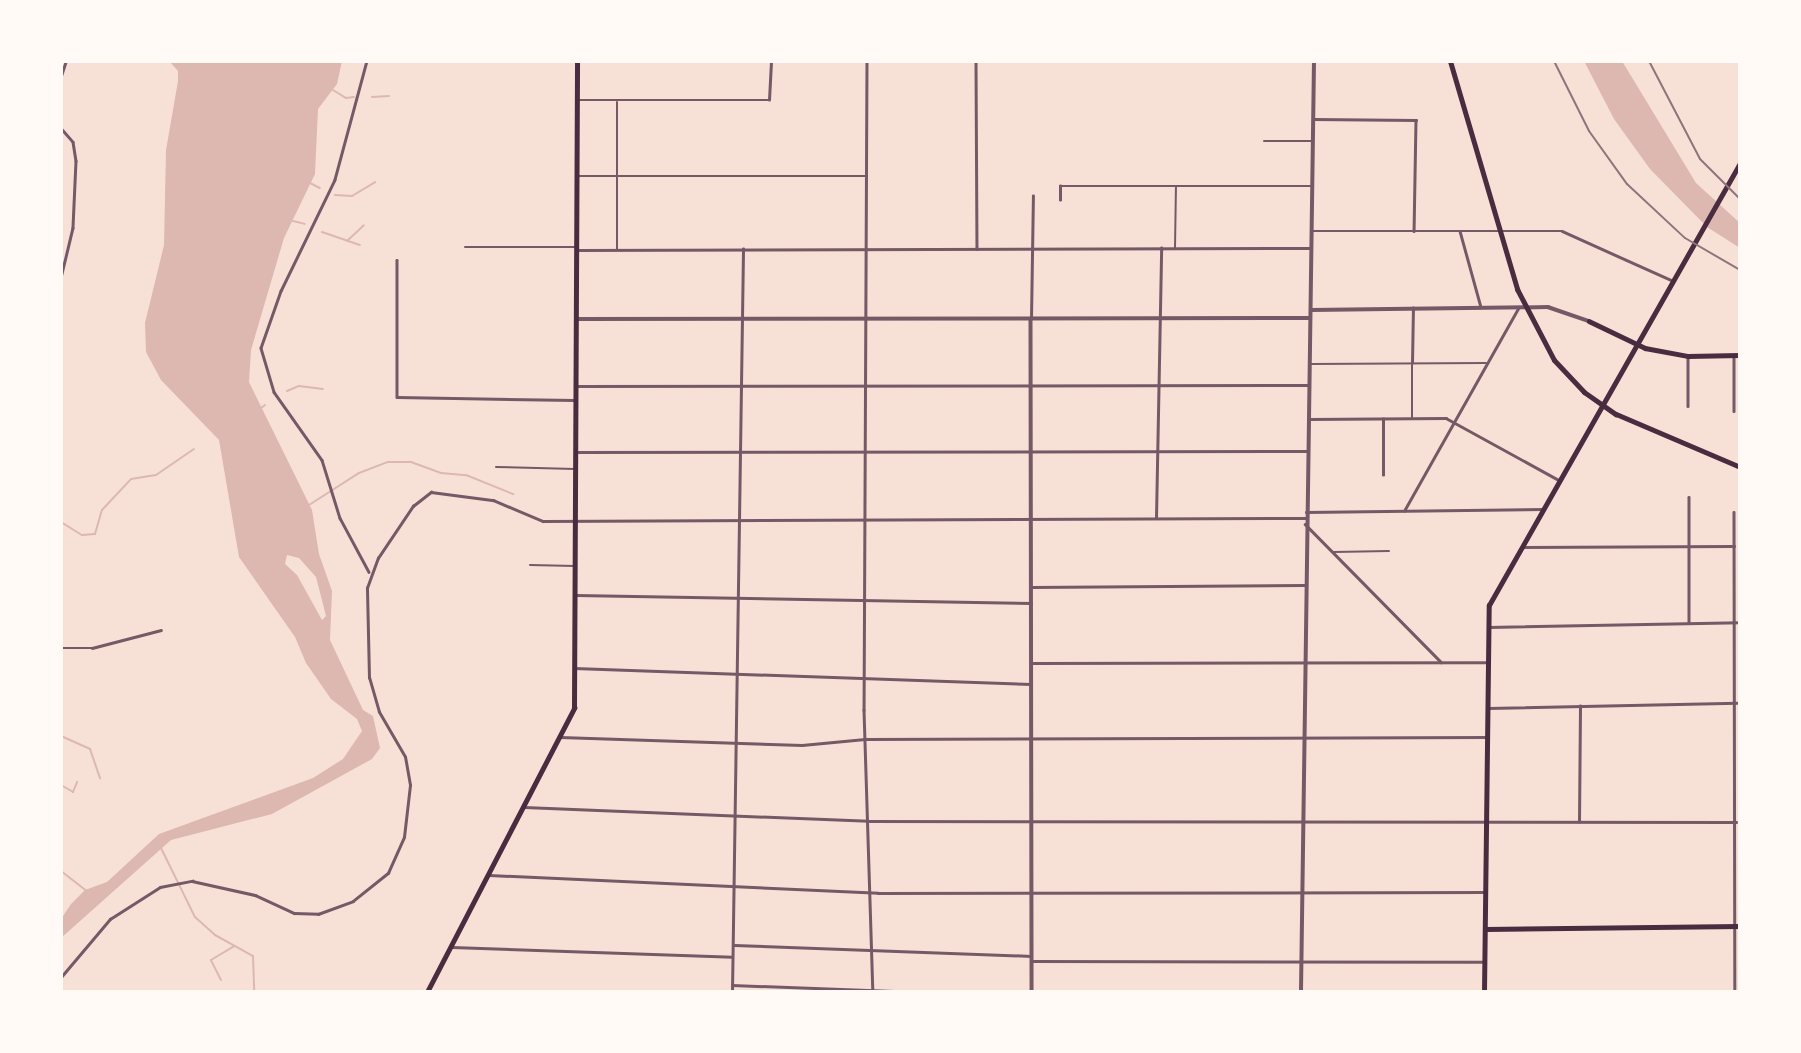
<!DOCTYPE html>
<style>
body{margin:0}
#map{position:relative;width:1801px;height:1053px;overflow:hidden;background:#f7e1d7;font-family:Arial,sans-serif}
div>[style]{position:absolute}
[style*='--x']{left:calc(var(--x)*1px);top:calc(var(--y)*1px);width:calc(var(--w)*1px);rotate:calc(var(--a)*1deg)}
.water>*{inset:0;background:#dcb8b0}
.stream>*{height:2px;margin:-1px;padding:0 1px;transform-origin:1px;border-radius:1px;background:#dcb8b0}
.service>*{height:2px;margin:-1px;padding:0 1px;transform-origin:1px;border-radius:1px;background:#755966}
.minor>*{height:2.5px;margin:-1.25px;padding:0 1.25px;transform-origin:1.25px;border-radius:1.25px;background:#755966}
.tertiary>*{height:3.5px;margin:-1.75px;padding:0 1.75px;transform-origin:1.75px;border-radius:1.75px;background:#755966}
.secondary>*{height:4.5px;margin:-2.25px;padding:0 2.25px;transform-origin:2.25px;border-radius:2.25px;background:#4a2c40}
.primary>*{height:5px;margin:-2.5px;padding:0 2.5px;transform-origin:2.5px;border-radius:2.5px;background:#4a2c40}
.motorway>*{height:5px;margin:-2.5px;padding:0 2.5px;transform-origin:2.5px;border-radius:2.5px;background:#4a2c40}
.rail>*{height:2px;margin:-1px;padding:0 1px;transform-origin:1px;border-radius:1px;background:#8f747c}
span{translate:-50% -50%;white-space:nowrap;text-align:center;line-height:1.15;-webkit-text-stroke:7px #fffaf5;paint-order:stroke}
.frame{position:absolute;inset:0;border:63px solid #fffaf5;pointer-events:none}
</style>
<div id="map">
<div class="water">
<i style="clip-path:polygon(evenodd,169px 61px,342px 61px,337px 84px,318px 109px,315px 174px,284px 238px,251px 350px,249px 382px,312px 510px,319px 554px,332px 591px,330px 640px,363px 710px,373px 716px,380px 748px,372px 759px,272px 814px,171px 840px,61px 938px,61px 919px,71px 904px,85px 890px,107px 882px,159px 834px,313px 778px,343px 759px,362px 731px,357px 719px,331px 699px,306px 663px,295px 637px,239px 557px,219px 440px,161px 380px,146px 352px,145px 323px,164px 245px,166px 150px,178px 81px,178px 71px,169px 61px,287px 555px,299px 558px,316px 577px,326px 616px,322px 620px,297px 575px,285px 564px,287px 555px)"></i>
<i style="clip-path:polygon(1584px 61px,1622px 61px,1696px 183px,1740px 223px,1740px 248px,1707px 227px,1650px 169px,1614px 119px)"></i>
</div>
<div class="stream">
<i style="--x:333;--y:90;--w:15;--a:32"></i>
<i style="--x:346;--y:98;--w:8;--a:-7"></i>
<i style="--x:372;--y:97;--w:17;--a:-3"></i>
<i style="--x:310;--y:183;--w:11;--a:27"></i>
<i style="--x:335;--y:195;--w:17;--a:3"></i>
<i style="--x:352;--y:196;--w:27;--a:-31"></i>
<i style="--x:293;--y:221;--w:12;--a:14"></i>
<i style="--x:322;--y:232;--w:40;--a:18.9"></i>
<i style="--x:347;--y:241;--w:23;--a:-43"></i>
<i style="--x:287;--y:391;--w:13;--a:-23"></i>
<i style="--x:299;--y:386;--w:24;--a:7"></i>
<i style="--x:261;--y:408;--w:5;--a:-37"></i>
<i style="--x:309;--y:505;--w:59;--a:-32.6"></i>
<i style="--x:359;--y:473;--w:31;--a:-21"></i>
<i style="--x:388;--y:462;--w:23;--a:0"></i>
<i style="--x:411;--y:462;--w:32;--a:20"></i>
<i style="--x:441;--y:473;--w:25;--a:5"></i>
<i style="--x:466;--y:475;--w:51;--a:22"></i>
<i style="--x:61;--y:522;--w:25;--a:32"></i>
<i style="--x:82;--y:535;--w:13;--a:-4"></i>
<i style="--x:95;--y:534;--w:25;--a:-74"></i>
<i style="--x:102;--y:510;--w:42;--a:-46.9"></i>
<i style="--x:131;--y:479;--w:25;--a:-9"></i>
<i style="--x:156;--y:475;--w:46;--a:-34.4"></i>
<i style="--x:61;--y:736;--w:32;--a:24"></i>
<i style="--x:90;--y:749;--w:31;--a:71"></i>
<i style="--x:61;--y:785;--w:14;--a:30"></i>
<i style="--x:73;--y:792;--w:11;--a:-68"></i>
<i style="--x:161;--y:848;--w:77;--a:63.8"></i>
<i style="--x:195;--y:917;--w:27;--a:42"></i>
<i style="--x:215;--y:935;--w:43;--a:28.9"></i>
<i style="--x:253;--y:956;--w:36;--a:88"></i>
<i style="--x:61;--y:871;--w:31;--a:38"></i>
<i style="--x:221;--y:980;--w:22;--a:-117"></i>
<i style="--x:211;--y:960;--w:27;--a:-31"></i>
</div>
<div class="service">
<i style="--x:1175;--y:248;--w:61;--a:-89.1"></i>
<i style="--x:617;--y:250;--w:148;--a:-90"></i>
<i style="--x:1310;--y:364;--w:176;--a:-0.3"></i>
<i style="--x:1412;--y:418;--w:53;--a:-90"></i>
<i style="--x:496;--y:467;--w:79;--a:1.5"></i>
<i style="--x:1334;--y:552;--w:55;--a:-1"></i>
<i style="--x:530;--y:565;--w:45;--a:1.3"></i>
</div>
<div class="minor">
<i style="--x:367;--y:61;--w:123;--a:105.1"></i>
<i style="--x:335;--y:180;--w:123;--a:115.9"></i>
<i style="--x:281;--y:291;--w:60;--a:109.3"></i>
<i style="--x:261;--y:348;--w:46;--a:73.5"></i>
<i style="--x:274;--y:392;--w:83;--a:54.8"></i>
<i style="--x:322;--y:460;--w:61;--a:72.8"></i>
<i style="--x:340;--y:518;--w:61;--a:61.8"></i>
<i style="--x:867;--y:61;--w:649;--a:90.26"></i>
<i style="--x:864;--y:710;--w:282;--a:88.2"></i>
<i style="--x:976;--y:61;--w:188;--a:89.7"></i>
<i style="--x:61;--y:76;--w:16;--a:-72"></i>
<i style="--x:578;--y:100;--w:191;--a:0"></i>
<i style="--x:769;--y:100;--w:39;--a:-87"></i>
<i style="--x:1313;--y:119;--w:103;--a:0.6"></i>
<i style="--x:1416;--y:120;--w:111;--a:91"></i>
<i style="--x:61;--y:128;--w:18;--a:49"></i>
<i style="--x:73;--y:142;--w:19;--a:81"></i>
<i style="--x:76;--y:161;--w:67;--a:92.6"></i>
<i style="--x:73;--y:228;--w:51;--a:103.5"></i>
<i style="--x:1264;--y:141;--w:49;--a:0"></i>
<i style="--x:578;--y:176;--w:289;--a:0"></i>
<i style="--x:1060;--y:200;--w:14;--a:-90"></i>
<i style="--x:1060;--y:186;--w:252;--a:0"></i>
<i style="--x:1313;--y:231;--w:249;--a:0"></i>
<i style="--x:1562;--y:231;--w:122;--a:24.2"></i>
<i style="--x:1460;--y:231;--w:79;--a:74.6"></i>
<i style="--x:465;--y:247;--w:110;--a:0"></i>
<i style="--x:578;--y:250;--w:733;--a:-0.16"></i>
<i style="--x:397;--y:260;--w:137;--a:90"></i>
<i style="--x:397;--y:397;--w:177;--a:1"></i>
<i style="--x:1031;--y:319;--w:123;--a:-89.1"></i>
<i style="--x:1734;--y:355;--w:56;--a:90"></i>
<i style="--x:1688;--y:356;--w:50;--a:90"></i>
<i style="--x:1412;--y:363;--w:55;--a:-89"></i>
<i style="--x:577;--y:386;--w:732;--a:-0.08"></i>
<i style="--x:1309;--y:419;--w:137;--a:-0.4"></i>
<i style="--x:1446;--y:418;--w:129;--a:28.8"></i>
<i style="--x:577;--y:452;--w:730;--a:-0.08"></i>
<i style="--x:1383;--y:475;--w:56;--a:-90"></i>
<i style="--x:1689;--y:497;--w:126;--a:90"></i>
<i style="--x:1404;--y:511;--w:234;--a:-60.6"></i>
<i style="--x:1306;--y:512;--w:237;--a:-0.7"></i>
<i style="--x:1734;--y:512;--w:480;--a:89.9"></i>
<i style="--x:1156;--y:518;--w:270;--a:-88.9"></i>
<i style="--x:1305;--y:524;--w:194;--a:45.4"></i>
<i style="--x:1524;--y:547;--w:210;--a:-0.3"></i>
<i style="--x:1031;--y:587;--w:273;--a:-0.4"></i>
<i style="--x:576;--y:595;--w:455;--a:1"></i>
<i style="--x:1489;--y:627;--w:251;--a:-1.1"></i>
<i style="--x:61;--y:648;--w:31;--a:0"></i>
<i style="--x:92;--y:648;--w:71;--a:-14.6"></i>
<i style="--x:1033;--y:663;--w:455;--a:-0.1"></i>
<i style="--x:574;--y:668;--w:457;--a:2"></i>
<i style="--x:1488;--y:708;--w:249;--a:-1.2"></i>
<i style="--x:560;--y:737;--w:242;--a:1.9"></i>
<i style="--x:802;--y:745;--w:63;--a:-5.4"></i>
<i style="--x:865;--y:739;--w:622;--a:-0.18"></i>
<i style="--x:524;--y:807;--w:344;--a:2.3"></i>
<i style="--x:868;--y:821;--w:868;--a:0.07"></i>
<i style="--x:1579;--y:822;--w:116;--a:-89.5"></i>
<i style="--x:489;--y:875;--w:389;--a:2.6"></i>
<i style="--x:878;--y:893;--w:608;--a:-0.09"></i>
<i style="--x:734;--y:945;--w:297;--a:2.1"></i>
<i style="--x:452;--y:947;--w:280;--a:2"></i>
<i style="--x:1033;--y:961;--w:452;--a:0.1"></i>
<i style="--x:61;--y:977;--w:76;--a:-49.8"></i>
<i style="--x:110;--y:919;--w:59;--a:-32.6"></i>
<i style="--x:160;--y:887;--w:33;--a:-11"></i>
<i style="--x:192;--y:881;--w:65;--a:12.5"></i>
<i style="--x:255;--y:895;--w:43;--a:24.8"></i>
<i style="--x:294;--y:913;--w:24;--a:2"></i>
<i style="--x:318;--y:914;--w:37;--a:-20"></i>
<i style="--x:353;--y:901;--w:45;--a:-38.7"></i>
<i style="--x:388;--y:873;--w:39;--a:-66"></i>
<i style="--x:404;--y:837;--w:52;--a:-83.4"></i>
<i style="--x:410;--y:785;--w:28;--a:-100"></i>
<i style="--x:405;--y:757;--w:52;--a:-120"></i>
<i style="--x:379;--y:712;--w:35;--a:-106"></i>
<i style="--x:369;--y:678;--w:90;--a:-91.3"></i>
<i style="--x:367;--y:588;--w:32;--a:-70"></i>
<i style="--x:378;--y:558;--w:63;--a:-56.1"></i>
<i style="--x:413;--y:506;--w:23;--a:-38"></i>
<i style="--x:431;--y:492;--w:63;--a:7.4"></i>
<i style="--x:493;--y:500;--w:54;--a:22.8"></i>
<i style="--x:543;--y:521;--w:762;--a:-0.23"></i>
<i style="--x:732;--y:985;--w:195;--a:2.1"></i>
<i style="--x:732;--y:992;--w:743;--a:-89.15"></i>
</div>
<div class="tertiary">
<i style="--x:1311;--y:310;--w:237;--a:-0.7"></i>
<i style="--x:1548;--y:307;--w:43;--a:18.9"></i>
<i style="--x:578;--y:319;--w:732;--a:-0.08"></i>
<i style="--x:1031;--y:319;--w:673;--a:89.91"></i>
<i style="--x:1301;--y:992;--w:931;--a:-89.2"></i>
</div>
<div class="secondary">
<i style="--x:1589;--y:321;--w:62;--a:25.7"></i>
<i style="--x:1645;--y:348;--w:44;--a:10.5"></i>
<i style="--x:1688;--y:356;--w:52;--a:-1.1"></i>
<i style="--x:427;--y:992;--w:320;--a:-62.6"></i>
<i style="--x:574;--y:708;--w:647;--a:-89.73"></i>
</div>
<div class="primary">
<i style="--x:1485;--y:929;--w:255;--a:-0.7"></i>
<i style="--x:1484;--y:992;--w:387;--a:-89.3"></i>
<i style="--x:1489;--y:605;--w:508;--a:-60.41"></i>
</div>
<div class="motorway">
<i style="--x:1450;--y:61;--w:238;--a:73.6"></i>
<i style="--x:1517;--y:289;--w:80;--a:62.5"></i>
<i style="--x:1554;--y:360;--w:44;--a:46.8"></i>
<i style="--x:1584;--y:392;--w:39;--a:35"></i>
<i style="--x:1616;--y:414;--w:135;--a:23.1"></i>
</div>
<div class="rail">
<i style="--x:1554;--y:61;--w:78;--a:63.4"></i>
<i style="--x:1589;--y:131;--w:65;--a:54.4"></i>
<i style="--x:1627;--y:184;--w:79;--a:43"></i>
<i style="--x:1685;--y:238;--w:64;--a:30.2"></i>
<i style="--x:1649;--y:61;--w:110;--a:62.5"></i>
<i style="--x:1700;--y:159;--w:57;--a:45"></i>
</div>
<div class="frame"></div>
</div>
